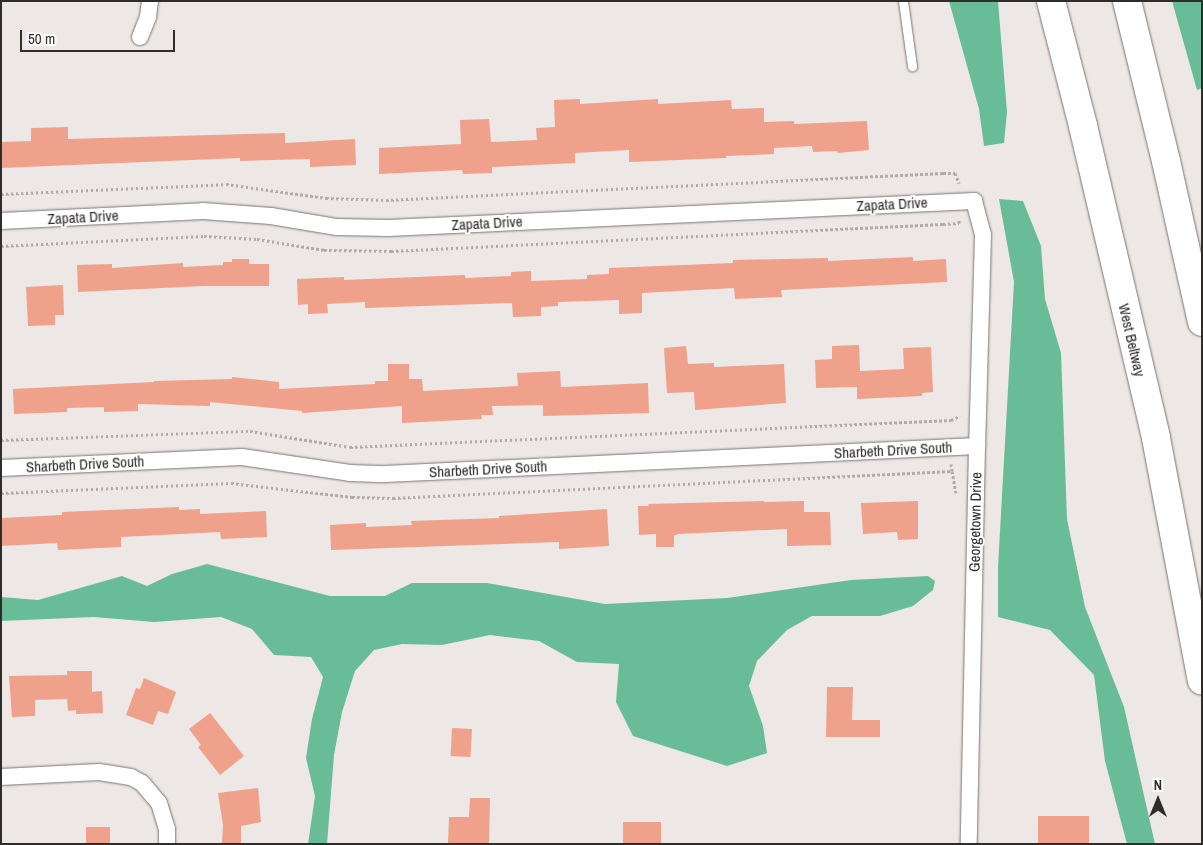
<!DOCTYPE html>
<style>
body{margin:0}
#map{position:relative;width:1203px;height:845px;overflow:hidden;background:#ede7e5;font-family:"Archivo Narrow",sans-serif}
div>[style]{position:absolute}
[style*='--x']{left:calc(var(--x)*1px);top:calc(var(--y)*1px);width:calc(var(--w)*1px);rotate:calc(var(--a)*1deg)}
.forest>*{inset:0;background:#69bc98}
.building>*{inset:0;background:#efa18c;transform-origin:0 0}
.path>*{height:3px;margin-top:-1.5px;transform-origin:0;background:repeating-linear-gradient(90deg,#afaba9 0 2.5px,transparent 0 5px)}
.roads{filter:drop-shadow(0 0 1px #797472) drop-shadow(0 0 1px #797472)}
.lane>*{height:9px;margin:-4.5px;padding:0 4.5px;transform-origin:4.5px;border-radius:4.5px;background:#fff}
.street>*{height:16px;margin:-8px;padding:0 8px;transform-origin:8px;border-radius:8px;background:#fff}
.highway>*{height:28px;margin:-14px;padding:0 14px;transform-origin:14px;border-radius:14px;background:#fff}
span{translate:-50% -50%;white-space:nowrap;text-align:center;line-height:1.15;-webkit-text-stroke:4px #fff;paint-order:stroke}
.street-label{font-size:15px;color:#2f2d2c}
.frame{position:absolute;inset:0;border:2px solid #2f2d2c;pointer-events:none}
.north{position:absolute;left:1133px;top:775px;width:50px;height:50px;-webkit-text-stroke:4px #fff;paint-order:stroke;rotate:0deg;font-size:14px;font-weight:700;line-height:20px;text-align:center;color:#2f2d2c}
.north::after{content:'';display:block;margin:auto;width:18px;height:22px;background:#2f2d2c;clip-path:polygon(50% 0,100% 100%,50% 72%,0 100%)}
.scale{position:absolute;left:20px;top:30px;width:155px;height:22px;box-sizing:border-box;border:2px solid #2f2d2c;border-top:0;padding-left:6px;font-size:15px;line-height:18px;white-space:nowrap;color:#2f2d2c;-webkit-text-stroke:4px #fff;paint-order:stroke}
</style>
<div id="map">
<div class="forest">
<i style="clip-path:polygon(949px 1px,998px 1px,1007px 112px,1004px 143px,984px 146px,979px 109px)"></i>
<i style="clip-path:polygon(1172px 1px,1202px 1px,1202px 88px,1197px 90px)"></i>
<i style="clip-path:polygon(999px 199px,1023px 201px,1041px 246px,1045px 299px,1061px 353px,1067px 519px,1085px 607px,1124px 707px,1155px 844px,1127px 844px,1105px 761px,1094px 675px,1050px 630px,998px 617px,998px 567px,1014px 282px)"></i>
<i style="clip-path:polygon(207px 564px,330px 596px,385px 596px,412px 583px,487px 583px,605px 604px,727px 598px,851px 580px,928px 576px,935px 581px,933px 590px,913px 606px,880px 616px,812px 616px,787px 630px,757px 661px,749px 686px,763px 726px,767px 753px,727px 766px,633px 736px,616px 702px,619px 664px,577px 662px,539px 641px,490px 635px,442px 645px,402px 644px,374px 650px,355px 671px,342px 712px,334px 755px,327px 844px,308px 844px,315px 796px,306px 758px,312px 719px,323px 677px,311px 657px,274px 655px,252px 629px,221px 617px,154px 622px,94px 617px,1px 621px,1px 597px,38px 600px,122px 576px,147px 586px,172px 574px)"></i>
</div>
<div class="building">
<i style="clip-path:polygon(580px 99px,580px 104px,658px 99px,658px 104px,731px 100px,732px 109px,764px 108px,764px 122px,794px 121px,794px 124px,867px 121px,869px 150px,838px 153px,837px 151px,813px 152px,812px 146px,774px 148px,774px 154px,726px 156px,726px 158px,629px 162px,629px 150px,575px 153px,575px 163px,492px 167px,492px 173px,463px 174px,462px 170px,379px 174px,379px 148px,461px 144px,460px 120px,489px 119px,491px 142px,537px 140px,536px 128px,555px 127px,554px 100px)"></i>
<i style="clip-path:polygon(68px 127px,68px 139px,285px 133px,285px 143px,355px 139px,356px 165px,310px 167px,310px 159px,240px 161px,240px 158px,1px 168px,1px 142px,31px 141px,31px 128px)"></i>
<i style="clip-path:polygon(913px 257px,913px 261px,946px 259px,947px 282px,781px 290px,782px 297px,735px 299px,734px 288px,642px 293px,642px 313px,619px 314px,619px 300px,558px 302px,558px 306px,541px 307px,541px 316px,513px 317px,512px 303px,365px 308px,365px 302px,327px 304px,328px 313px,308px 314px,308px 304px,298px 305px,297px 279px,344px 277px,344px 280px,465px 275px,465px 278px,511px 276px,511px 272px,531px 271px,531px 281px,587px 279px,587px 275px,609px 274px,609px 268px,733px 263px,733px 260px,828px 258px,828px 261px)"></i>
<i style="clip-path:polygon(232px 259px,249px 259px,249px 264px,269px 264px,269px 286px,204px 286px,78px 292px,77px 265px,112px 264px,112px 268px,183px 263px,183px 267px,223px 265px,223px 262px,232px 262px)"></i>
<i style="clip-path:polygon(63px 285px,64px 315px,55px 315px,55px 325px,28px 326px,26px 287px)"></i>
<i style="clip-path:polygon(859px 345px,860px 371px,904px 369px,903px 348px,931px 347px,933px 392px,922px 393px,922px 396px,857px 399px,857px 387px,816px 388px,815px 360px,832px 359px,832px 346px)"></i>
<i style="clip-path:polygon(686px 346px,688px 364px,714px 363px,714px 367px,784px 364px,786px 403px,695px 410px,694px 392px,667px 393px,664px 348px)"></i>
<i style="clip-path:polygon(388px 364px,409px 364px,409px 379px,422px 379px,423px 391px,518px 386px,517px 373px,560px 371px,561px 387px,648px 383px,649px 413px,543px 416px,543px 405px,492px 406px,493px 415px,481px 415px,482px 419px,402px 423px,402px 406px,302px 413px,302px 411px,210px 402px,210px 406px,138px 404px,138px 411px,104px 412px,104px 407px,67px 408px,67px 412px,14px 414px,13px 389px,154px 382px,154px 381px,232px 379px,232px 377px,279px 382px,279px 389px,375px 384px,375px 381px,388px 381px)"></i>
<i style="clip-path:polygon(764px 501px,764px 502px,804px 501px,804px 512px,830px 512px,831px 545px,787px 546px,787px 529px,678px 534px,674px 536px,674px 547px,656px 547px,656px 534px,639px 535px,638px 506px,649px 506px,648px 504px)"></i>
<i style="clip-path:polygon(918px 501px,918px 539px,898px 540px,897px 532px,863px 534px,861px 503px)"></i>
<i style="clip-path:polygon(179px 507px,179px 510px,200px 509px,200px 514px,266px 511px,267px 537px,221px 539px,220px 532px,121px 537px,121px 547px,58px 550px,57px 543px,1px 546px,1px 518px,62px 515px,62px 512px)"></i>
<i style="clip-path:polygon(607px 509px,609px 546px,559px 549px,559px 542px,331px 550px,330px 525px,366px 523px,366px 527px,412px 525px,411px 521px,499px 518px,499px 516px)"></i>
<i style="clip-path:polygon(67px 671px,92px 671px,92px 692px,102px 691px,103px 713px,76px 714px,76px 710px,68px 711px,67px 699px,35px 700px,35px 716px,12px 717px,9px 676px,67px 675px)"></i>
<i style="clip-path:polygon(144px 678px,176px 692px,168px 714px,158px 711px,153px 725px,126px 715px,136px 688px,140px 689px)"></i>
<i style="clip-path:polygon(827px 687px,853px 687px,852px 720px,880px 720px,880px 737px,826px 737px)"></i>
<i style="clip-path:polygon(210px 713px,244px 756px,220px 775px,198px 747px,201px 745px,189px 729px)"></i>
<i style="left:452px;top:728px;width:20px;height:28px;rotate:3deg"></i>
<i style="clip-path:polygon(258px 788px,261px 822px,241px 826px,241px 844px,222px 844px,223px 825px,218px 793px)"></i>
<i style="clip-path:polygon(470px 798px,490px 798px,489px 844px,448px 844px,449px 817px,469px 817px)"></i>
<i style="left:1089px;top:816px;width:28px;height:51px;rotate:90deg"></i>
<i style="left:623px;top:822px;width:38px;height:22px"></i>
<i style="left:86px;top:827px;width:24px;height:17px"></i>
</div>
<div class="path">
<i style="--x:1;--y:194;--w:225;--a:-2.5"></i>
<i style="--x:226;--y:184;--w:101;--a:8"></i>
<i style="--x:326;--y:198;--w:60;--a:1.9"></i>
<i style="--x:386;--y:200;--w:558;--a:-2.78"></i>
<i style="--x:943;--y:173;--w:12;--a:0"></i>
<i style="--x:955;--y:173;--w:11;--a:68"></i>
<i style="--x:1;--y:246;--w:203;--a:-2.8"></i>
<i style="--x:204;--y:236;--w:53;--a:3.2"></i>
<i style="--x:257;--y:239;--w:68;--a:9.3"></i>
<i style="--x:324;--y:250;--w:67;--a:0.9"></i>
<i style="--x:391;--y:251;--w:553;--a:-2.8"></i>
<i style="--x:943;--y:224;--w:16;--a:-4"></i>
<i style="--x:959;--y:223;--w:4;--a:-90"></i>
<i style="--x:1;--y:440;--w:249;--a:-2.1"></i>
<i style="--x:250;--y:431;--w:101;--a:9.1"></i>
<i style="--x:350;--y:447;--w:602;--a:-2.57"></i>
<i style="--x:951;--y:420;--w:10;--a:-24"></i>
<i style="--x:952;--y:471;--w:22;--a:80"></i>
<i style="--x:1;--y:493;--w:230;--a:-2.5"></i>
<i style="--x:231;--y:483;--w:122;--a:6.6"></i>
<i style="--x:352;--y:497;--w:41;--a:1.4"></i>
<i style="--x:393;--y:498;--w:560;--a:-2.77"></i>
<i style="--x:952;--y:471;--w:7;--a:-98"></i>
</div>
<div class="roads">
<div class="lane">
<i style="--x:903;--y:1;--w:66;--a:82.1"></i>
</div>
<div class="street">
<i style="--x:140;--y:37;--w:22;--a:-68"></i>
<i style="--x:148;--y:17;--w:16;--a:-83"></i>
<i style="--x:1;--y:221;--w:202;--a:-2.8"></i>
<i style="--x:203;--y:211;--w:68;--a:4.2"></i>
<i style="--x:271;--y:216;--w:67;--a:9.5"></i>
<i style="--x:337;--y:227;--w:51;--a:1.1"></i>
<i style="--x:388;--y:228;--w:587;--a:-2.64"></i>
<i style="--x:974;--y:201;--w:35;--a:75"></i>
<i style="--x:983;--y:235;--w:211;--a:91.6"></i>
<i style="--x:977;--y:446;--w:398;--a:91.2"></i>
<i style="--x:1;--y:468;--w:241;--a:-2.6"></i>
<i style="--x:242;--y:457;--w:109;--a:8.4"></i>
<i style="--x:350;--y:473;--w:35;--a:2"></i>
<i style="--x:385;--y:474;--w:593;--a:-2.71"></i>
<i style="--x:1;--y:777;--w:98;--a:-2.9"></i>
<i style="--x:99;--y:772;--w:32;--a:9"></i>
<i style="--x:131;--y:777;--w:13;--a:29"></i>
<i style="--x:142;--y:783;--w:26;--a:50"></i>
<i style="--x:159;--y:803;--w:27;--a:73"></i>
<i style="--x:167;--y:829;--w:15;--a:90"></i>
</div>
<div class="highway">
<i style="--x:1051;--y:1;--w:129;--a:75.6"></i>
<i style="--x:1083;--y:126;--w:320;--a:76.8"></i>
<i style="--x:1156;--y:438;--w:247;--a:79.3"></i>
<i style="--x:1127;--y:1;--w:165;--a:76.3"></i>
<i style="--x:1166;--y:161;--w:165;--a:77.4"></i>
</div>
</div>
<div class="street-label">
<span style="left:892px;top:204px;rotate:-3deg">Zapata Drive</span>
<span style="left:83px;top:217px;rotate:-3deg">Zapata Drive</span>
<span style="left:487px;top:223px;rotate:-3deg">Zapata Drive</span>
<span style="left:1132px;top:340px;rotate:77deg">West Beltway</span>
<span style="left:893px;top:450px;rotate:-3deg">Sharbeth Drive South</span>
<span style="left:85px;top:464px;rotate:-3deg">Sharbeth Drive South</span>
<span style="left:488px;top:469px;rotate:-3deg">Sharbeth Drive South</span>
<span style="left:975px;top:522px;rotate:-89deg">Georgetown Drive</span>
</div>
<div class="frame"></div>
<div class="north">N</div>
<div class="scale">50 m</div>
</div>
